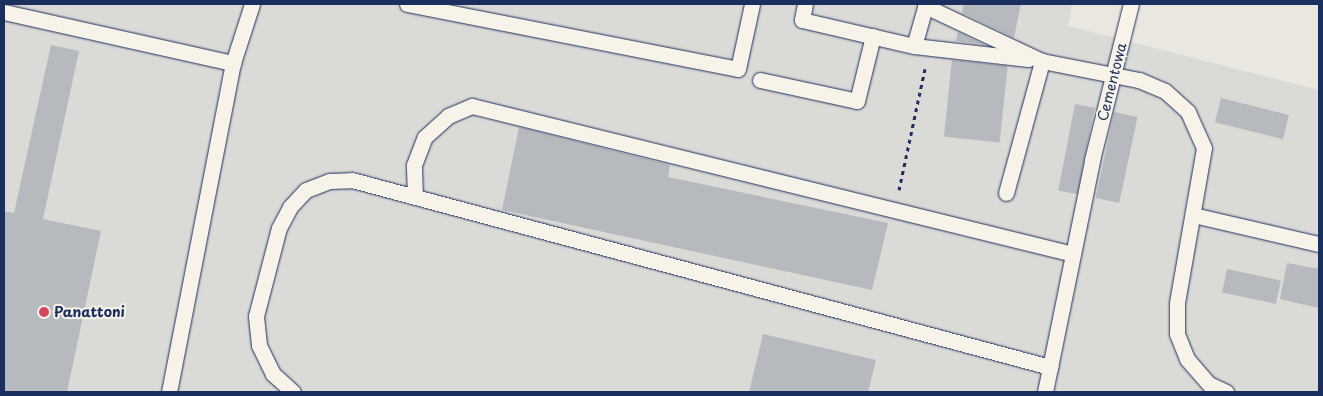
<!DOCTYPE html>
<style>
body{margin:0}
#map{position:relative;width:1323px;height:396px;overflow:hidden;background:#eae7e0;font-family:"Playpen Sans",sans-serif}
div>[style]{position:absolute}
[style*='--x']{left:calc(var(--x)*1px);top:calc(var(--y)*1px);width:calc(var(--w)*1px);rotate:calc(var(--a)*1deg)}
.built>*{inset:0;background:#dadad6}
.building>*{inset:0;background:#b6babf;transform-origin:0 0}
.path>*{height:3px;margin-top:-1.5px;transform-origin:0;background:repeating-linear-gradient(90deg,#1b2f5e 0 4px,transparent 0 8px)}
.roads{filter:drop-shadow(0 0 1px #1b2f5e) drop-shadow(0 0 1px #1b2f5e)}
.service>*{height:15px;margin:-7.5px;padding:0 7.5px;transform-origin:7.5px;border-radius:7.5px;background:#f7f3e8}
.dots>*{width:14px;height:14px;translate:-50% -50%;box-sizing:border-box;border:2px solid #f7f3e8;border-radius:50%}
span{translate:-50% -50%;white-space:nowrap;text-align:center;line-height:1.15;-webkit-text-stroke:4px #f7f3e8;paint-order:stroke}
.street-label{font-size:14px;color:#1b2f5e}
.poi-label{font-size:14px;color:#1b2f5e;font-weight:700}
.left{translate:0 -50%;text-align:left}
.frame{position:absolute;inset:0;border:5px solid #1b2f5e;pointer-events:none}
</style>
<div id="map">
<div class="built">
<i style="clip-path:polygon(4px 4px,1072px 4px,1068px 26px,1319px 90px,1319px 392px,4px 392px)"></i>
</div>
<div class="building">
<i style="clip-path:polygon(964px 4px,1021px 4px,1014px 38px,962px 13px)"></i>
<i style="clip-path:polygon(958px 32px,985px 45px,956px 41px)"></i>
<i style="clip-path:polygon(51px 45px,79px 51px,43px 219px,101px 231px,67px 392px,4px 392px,4px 211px,14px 213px)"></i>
<i style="left:952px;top:60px;width:56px;height:77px;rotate:6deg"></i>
<i style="left:1221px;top:98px;width:70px;height:25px;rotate:14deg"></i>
<i style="left:1075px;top:104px;width:20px;height:88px;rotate:11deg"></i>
<i style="left:1114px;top:112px;width:24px;height:88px;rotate:12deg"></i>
<i style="clip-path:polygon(519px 127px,670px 165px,668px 177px,888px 223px,872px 290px,502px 210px)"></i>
<i style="clip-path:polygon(1287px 263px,1319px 269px,1319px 308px,1280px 299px)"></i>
<i style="left:1227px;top:269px;width:55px;height:24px;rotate:12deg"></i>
<i style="clip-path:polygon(763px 334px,876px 360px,868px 392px,749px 392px)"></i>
</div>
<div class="path">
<i style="--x:899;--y:190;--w:124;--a:-77.9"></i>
</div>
<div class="roads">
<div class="service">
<i style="--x:407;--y:4;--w:337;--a:11.1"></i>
<i style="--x:738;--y:69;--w:66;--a:-77.8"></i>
<i style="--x:805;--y:4;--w:16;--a:101"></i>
<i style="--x:802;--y:20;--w:115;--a:13.1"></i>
<i style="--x:914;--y:46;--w:44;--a:-74.1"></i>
<i style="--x:925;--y:6;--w:129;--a:25.2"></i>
<i style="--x:4;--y:12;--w:235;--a:12.6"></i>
<i style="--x:914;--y:46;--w:115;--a:6.5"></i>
<i style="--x:760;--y:80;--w:99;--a:12.2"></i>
<i style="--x:857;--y:101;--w:67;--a:-76.2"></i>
<i style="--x:1006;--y:193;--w:137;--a:-74.7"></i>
<i style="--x:1042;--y:61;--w:99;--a:11.1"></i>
<i style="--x:1139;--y:80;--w:28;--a:23"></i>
<i style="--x:1165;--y:91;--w:31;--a:42"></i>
<i style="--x:1188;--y:112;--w:39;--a:66"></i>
<i style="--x:1204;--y:148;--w:157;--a:99.9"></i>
<i style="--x:1177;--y:303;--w:31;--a:90"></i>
<i style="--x:1177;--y:334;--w:27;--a:68"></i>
<i style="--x:1187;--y:359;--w:33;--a:49"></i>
<i style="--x:1209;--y:384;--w:19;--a:25"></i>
<i style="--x:415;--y:197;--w:32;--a:-92"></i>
<i style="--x:414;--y:165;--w:30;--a:-69"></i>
<i style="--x:425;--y:137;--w:31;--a:-42"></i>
<i style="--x:448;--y:116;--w:26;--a:-23"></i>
<i style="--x:472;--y:106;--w:619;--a:13.83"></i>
<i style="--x:1193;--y:215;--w:129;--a:13"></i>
<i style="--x:169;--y:392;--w:335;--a:-79"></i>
<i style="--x:233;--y:63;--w:62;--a:-72.1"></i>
<i style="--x:293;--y:392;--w:27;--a:-138"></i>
<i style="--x:273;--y:374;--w:32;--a:-116"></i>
<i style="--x:259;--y:345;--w:29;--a:-96"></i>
<i style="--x:256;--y:316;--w:91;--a:-75.4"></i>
<i style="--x:279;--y:228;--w:24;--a:-62"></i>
<i style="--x:290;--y:207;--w:23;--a:-47"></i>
<i style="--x:306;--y:190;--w:25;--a:-21"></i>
<i style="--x:329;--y:181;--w:23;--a:-2"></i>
<i style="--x:352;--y:180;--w:723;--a:15"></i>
<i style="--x:1045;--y:392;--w:237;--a:-78.5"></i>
<i style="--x:1092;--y:160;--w:161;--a:-76"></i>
</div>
</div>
<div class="dots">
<i style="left:44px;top:312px;background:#d1495b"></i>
</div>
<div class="street-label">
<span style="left:1112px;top:82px;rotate:-76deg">Cementowa</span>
</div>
<div class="poi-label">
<span class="left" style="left:54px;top:312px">Panattoni</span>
</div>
<div class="frame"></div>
</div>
